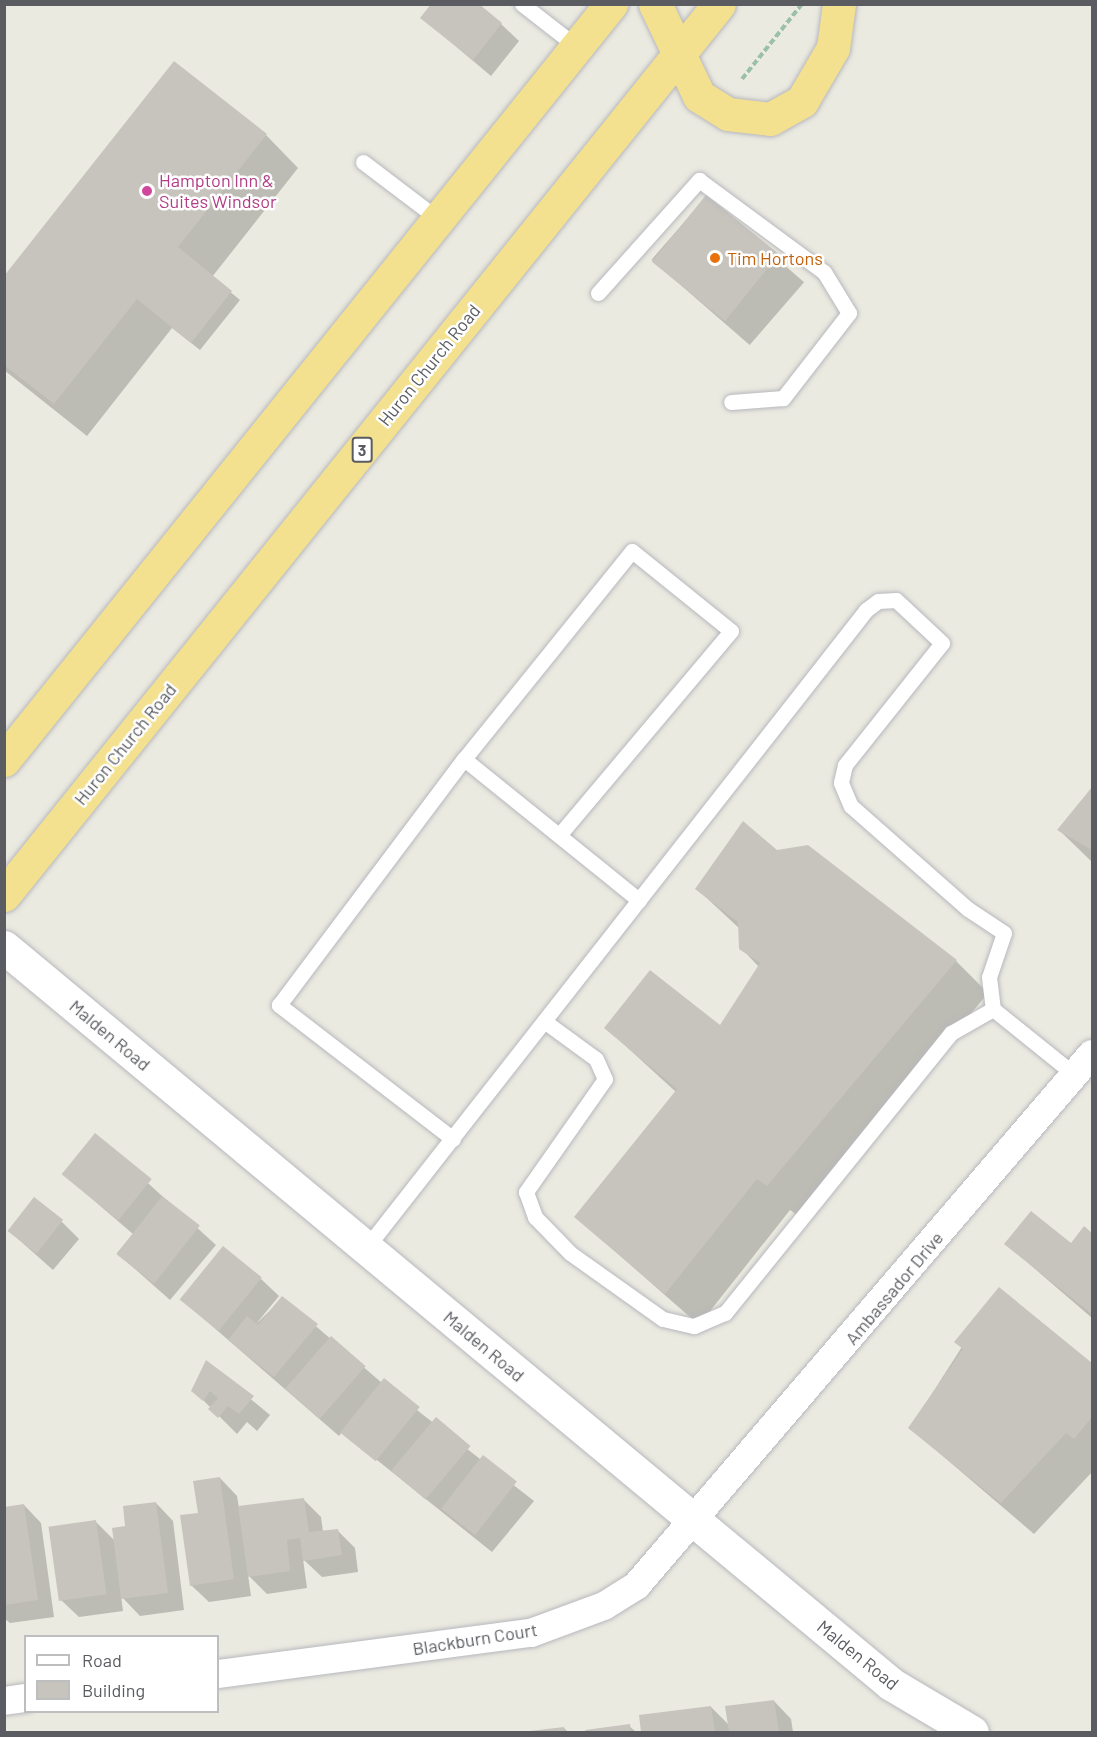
<!DOCTYPE html>
<style>
body{margin:0}
#map{position:relative;width:1097px;height:1737px;overflow:hidden;background:#ebeae1;font-family:Barlow,sans-serif}
div>[style]{position:absolute}
[style*='--x']{left:calc(var(--x)*1px);top:calc(var(--y)*1px);width:calc(var(--w)*1px);rotate:calc(var(--a)*1deg)}
.shadow>*{inset:0;background:#0003;transform-origin:0 0}
.building>*{inset:0;background:#c7c4be;transform-origin:0 0}
.path>*{height:4px;margin-top:-2px;transform-origin:0;background:repeating-linear-gradient(90deg,#9ac1a8 0 6px,transparent 0 9px)}
.roads{filter:drop-shadow(0 0 2px #b7b8bd) drop-shadow(0 0 2px #b7b8bd)}
.lane>*{height:15px;margin:-7.5px;padding:0 7.5px;transform-origin:7.5px;border-radius:7.5px;background:#fff}
.street>*{height:28px;margin:-14px;padding:0 14px;transform-origin:14px;border-radius:14px;background:#fff}
.secondary>*{height:33px;margin:-16.5px;padding:0 16.5px;transform-origin:16.5px;border-radius:16.5px;background:#fff}
.highway>*{height:33px;margin:-16.5px;padding:0 16.5px;transform-origin:16.5px;border-radius:16.5px;background:#f3e190}
.dots>*{width:16px;height:16px;translate:-50% -50%;box-sizing:border-box;border:3px solid #fff;border-radius:50%}
span{translate:-50% -50%;white-space:nowrap;text-align:center;line-height:1.15;-webkit-text-stroke:5px #fff;paint-order:stroke}
.shield-label span{padding:2px 4px;background:#fff;border:2px solid;border-radius:4px;-webkit-text-stroke-width:0}
.shield-label{font-size:16px;color:#5a5c61;font-weight:700}
.hotel-label{font-size:18px;color:#b23c85}
.left{translate:0 -50%;text-align:left}
.food-label{font-size:18px;color:#c56008}
.street-label{font-size:18px;color:#5a5c61}
.frame{position:absolute;inset:0;border:6px solid #5a5c61;pointer-events:none}
.legend{position:absolute;left:24px;top:1635px;width:195px;height:78px;box-sizing:border-box;background:#fff;border:2px solid #bdbec0;margin:0;padding:8px 10px;list-style:none;font-size:18px;color:#5a5c61}
.legend li{display:flex;align-items:center;gap:12px;height:30px}
.legend b{width:30px;border:2px solid #bdbec0}
</style>
<div id="map">
<div class="shadow">
<i style="clip-path:polygon(422px 18px,501px 24px,519px 41px,491px 76px)"></i>
<i style="clip-path:polygon(266px 135px,298px 168px,212px 277px,240px 300px,200px 350px,172px 328px,87px 436px,4px 370px,4px 278px)"></i>
<i style="left:706px;top:197px;width:130px;height:83px;rotate:41deg"></i>
<i style="clip-path:polygon(1092px 790px,1092px 862px,1059px 830px)"></i>
<i style="clip-path:polygon(776px 852px,956px 961px,988px 993px,801px 1218px,790px 1210px,699px 1325px,576px 1217px,676px 1092px,606px 1028px,721px 1027px,759px 967px,741px 948px,740px 929px,697px 889px)"></i>
<i style="clip-path:polygon(95px 1135px,216px 1245px,170px 1300px,117px 1253px,133px 1234px,63px 1174px)"></i>
<i style="clip-path:polygon(62px 1222px,79px 1239px,53px 1270px,8px 1230px)"></i>
<i style="clip-path:polygon(1084px 1228px,1092px 1235px,1092px 1318px,1006px 1244px,1071px 1245px)"></i>
<i style="clip-path:polygon(261px 1279px,279px 1296px,256px 1324px,283px 1298px,382px 1383px,534px 1501px,492px 1552px,342px 1432px,339px 1436px,182px 1300px)"></i>
<i style="clip-path:polygon(999px 1289px,1092px 1365px,1092px 1472px,1034px 1534px,910px 1428px)"></i>
<i style="clip-path:polygon(207px 1363px,270px 1415px,257px 1431px,247px 1422px,237px 1434px,193px 1390px)"></i>
<i style="clip-path:polygon(220px 1478px,237px 1496px,239px 1508px,303px 1499px,321px 1517px,323px 1532px,337px 1530px,355px 1548px,358px 1572px,322px 1577px,303px 1559px,307px 1588px,267px 1594px,248px 1575px,251px 1596px,209px 1602px,191px 1585px,200px 1514px)"></i>
<i style="clip-path:polygon(156px 1503px,173px 1521px,184px 1610px,140px 1616px,121px 1596px,123px 1611px,79px 1617px,61px 1600px,96px 1522px,115px 1541px)"></i>
<i style="clip-path:polygon(24px 1505px,41px 1523px,54px 1617px,10px 1623px,4px 1618px,4px 1508px)"></i>
<i style="clip-path:polygon(774px 1701px,791px 1719px,793px 1732px,643px 1732px,641px 1716px,711px 1707px,730px 1726px)"></i>
<i style="clip-path:polygon(629px 1726px,636px 1732px,587px 1732px)"></i>
<i style="clip-path:polygon(564px 1728px,568px 1732px,531px 1732px)"></i>
</div>
<div class="building">
<i style="clip-path:polygon(431px 4px,479px 4px,502px 23px,473px 60px,420px 18px)"></i>
<i style="clip-path:polygon(174px 61px,267px 134px,178px 247px,232px 291px,191px 343px,137px 299px,54px 404px,4px 365px,4px 276px)"></i>
<i style="left:706px;top:195px;width:94px;height:86px;rotate:39deg"></i>
<i style="clip-path:polygon(1092px 787px,1092px 850px,1057px 830px)"></i>
<i style="clip-path:polygon(743px 821px,777px 850px,808px 845px,957px 960px,767px 1186px,757px 1179px,665px 1294px,574px 1217px,677px 1089px,604px 1028px,650px 970px,720px 1025px,760px 963px,739px 949px,738px 922px,695px 889px)"></i>
<i style="left:95px;top:1133px;width:73px;height:53px;rotate:39deg"></i>
<i style="left:162px;top:1196px;width:48px;height:74px;rotate:38deg"></i>
<i style="left:34px;top:1197px;width:37px;height:43px;rotate:38deg"></i>
<i style="clip-path:polygon(1031px 1211px,1071px 1243px,1084px 1226px,1092px 1233px,1092px 1314px,1004px 1244px)"></i>
<i style="left:223px;top:1246px;width:50px;height:69px;rotate:39deg"></i>
<i style="clip-path:polygon(999px 1287px,1092px 1363px,1092px 1417px,1074px 1439px,1066px 1433px,1001px 1503px,908px 1428px,963px 1349px,954px 1342px)"></i>
<i style="clip-path:polygon(282px 1296px,318px 1324px,274px 1377px,228px 1340px,247px 1316px,258px 1325px)"></i>
<i style="left:331px;top:1336px;width:46px;height:70px;rotate:41deg"></i>
<i style="clip-path:polygon(206px 1360px,254px 1396px,239px 1414px,228px 1406px,218px 1418px,208px 1409px,218px 1398px,210px 1391px,203px 1401px,191px 1391px)"></i>
<i style="left:384px;top:1378px;width:46px;height:70px;rotate:39deg"></i>
<i style="left:436px;top:1417px;width:45px;height:70px;rotate:40deg"></i>
<i style="left:483px;top:1455px;width:43px;height:68px;rotate:38deg"></i>
<i style="clip-path:polygon(220px 1477px,234px 1579px,190px 1586px,180px 1515px,198px 1513px,193px 1481px)"></i>
<i style="clip-path:polygon(304px 1498px,309px 1532px,338px 1529px,342px 1555px,303px 1561px,300px 1538px,287px 1540px,290px 1571px,248px 1577px,238px 1506px)"></i>
<i style="clip-path:polygon(156px 1502px,168px 1593px,121px 1599px,112px 1528px,125px 1526px,123px 1506px)"></i>
<i style="clip-path:polygon(24px 1504px,38px 1600px,4px 1605px,4px 1507px)"></i>
<i style="left:96px;top:1520px;width:75px;height:48px;rotate:82deg"></i>
<i style="clip-path:polygon(774px 1700px,779px 1732px,729px 1732px,725px 1706px)"></i>
<i style="clip-path:polygon(711px 1706px,715px 1732px,641px 1732px,639px 1715px)"></i>
<i style="clip-path:polygon(630px 1724px,631px 1732px,586px 1732px,585px 1730px)"></i>
<i style="clip-path:polygon(564px 1727px,565px 1732px,531px 1732px,530px 1731px)"></i>
</div>
<div class="path">
<i style="--x:742;--y:79;--w:96;--a:-51.3"></i>
</div>
<div class="roads">
<div class="lane">
<i style="--x:522;--y:4;--w:70;--a:38"></i>
<i style="--x:363;--y:162;--w:94;--a:37.2"></i>
<i style="--x:598;--y:293;--w:152;--a:-48.2"></i>
<i style="--x:699;--y:180;--w:155;--a:36.4"></i>
<i style="--x:824;--y:272;--w:48;--a:58.6"></i>
<i style="--x:849;--y:313;--w:108;--a:127.8"></i>
<i style="--x:783;--y:398;--w:52;--a:175.6"></i>
<i style="--x:464;--y:759;--w:267;--a:-51.1"></i>
<i style="--x:632;--y:551;--w:127;--a:38.9"></i>
<i style="--x:731;--y:631;--w:267;--a:130.1"></i>
<i style="--x:544;--y:1021;--w:64;--a:36.2"></i>
<i style="--x:596;--y:1059;--w:22;--a:66"></i>
<i style="--x:605;--y:1079;--w:138;--a:125"></i>
<i style="--x:526;--y:1192;--w:27;--a:70"></i>
<i style="--x:535;--y:1217;--w:50;--a:45.8"></i>
<i style="--x:570;--y:1253;--w:114;--a:35.4"></i>
<i style="--x:663;--y:1319;--w:32;--a:13"></i>
<i style="--x:694;--y:1326;--w:34;--a:-23"></i>
<i style="--x:725;--y:1313;--w:360;--a:-51.1"></i>
<i style="--x:951;--y:1033;--w:48;--a:-29.7"></i>
<i style="--x:453;--y:1139;--w:220;--a:-142.4"></i>
<i style="--x:279;--y:1005;--w:308;--a:-53.1"></i>
<i style="--x:464;--y:759;--w:225;--a:38.9"></i>
<i style="--x:366;--y:1248;--w:811;--a:-51.91"></i>
<i style="--x:866;--y:610;--w:15;--a:-37"></i>
<i style="--x:878;--y:601;--w:18;--a:-3"></i>
<i style="--x:896;--y:600;--w:63;--a:43.1"></i>
<i style="--x:942;--y:643;--w:156;--a:128.5"></i>
<i style="--x:845;--y:765;--w:18;--a:103"></i>
<i style="--x:841;--y:783;--w:25;--a:67"></i>
<i style="--x:851;--y:806;--w:156;--a:41.4"></i>
<i style="--x:968;--y:909;--w:43;--a:33.7"></i>
<i style="--x:1004;--y:933;--w:46;--a:108.8"></i>
<i style="--x:989;--y:977;--w:32;--a:83"></i>
<i style="--x:993;--y:1009;--w:105;--a:38.8"></i>
</div>
<div class="street">
<i style="--x:218;--y:1674;--w:316;--a:-7.5"></i>
<i style="--x:531;--y:1633;--w:78;--a:-20.3"></i>
<i style="--x:604;--y:1606;--w:39;--a:-32"></i>
<i style="--x:637;--y:1585;--w:699;--a:-49.41"></i>
<i style="--x:4;--y:1701;--w:22;--a:-8"></i>
</div>
<div class="secondary">
<i style="--x:4;--y:947;--w:1153;--a:39.72"></i>
<i style="--x:891;--y:1684;--w:94;--a:30.7"></i>
</div>
<div class="highway">
<i style="--x:655;--y:4;--w:102;--a:64.4"></i>
<i style="--x:699;--y:96;--w:34;--a:32"></i>
<i style="--x:728;--y:114;--w:42;--a:6.8"></i>
<i style="--x:770;--y:119;--w:37;--a:-29"></i>
<i style="--x:802;--y:101;--w:61;--a:-59.7"></i>
<i style="--x:833;--y:48;--w:44;--a:-82.2"></i>
<i style="--x:4;--y:760;--w:970;--a:-51.24"></i>
<i style="--x:4;--y:895;--w:1142;--a:-51.25"></i>
</div>
</div>
<div class="dots">
<i style="left:147px;top:191px;background:#d1479c"></i>
<i style="left:715px;top:258px;background:#e8710a"></i>
</div>
<div class="shield-label">
<span style="left:362px;top:450px">3</span>
</div>
<div class="hotel-label">
<span class="left" style="left:159px;top:191px">Hampton Inn &amp;<br>Suites Windsor</span>
</div>
<div class="food-label">
<span class="left" style="left:727px;top:258px">Tim Hortons</span>
</div>
<div class="street-label">
<span style="left:429px;top:365px;rotate:-51deg">Huron Church Road</span>
<span style="left:125px;top:744px;rotate:-51deg">Huron Church Road</span>
<span style="left:110px;top:1035px;rotate:40deg">Malden Road</span>
<span style="left:894px;top:1288px;rotate:-50deg">Ambassador Drive</span>
<span style="left:484px;top:1346px;rotate:40deg">Malden Road</span>
<span style="left:475px;top:1639px;rotate:-9deg">Blackburn Court</span>
<span style="left:858px;top:1655px;rotate:39deg">Malden Road</span>
</div>
<div class="frame"></div>
<ul class="legend">
<li><b style="height:8px;background:#fff"></b>Road</li>
<li><b style="height:16px;background:#c7c4be"></b>Building</li>
</ul>
</div>
